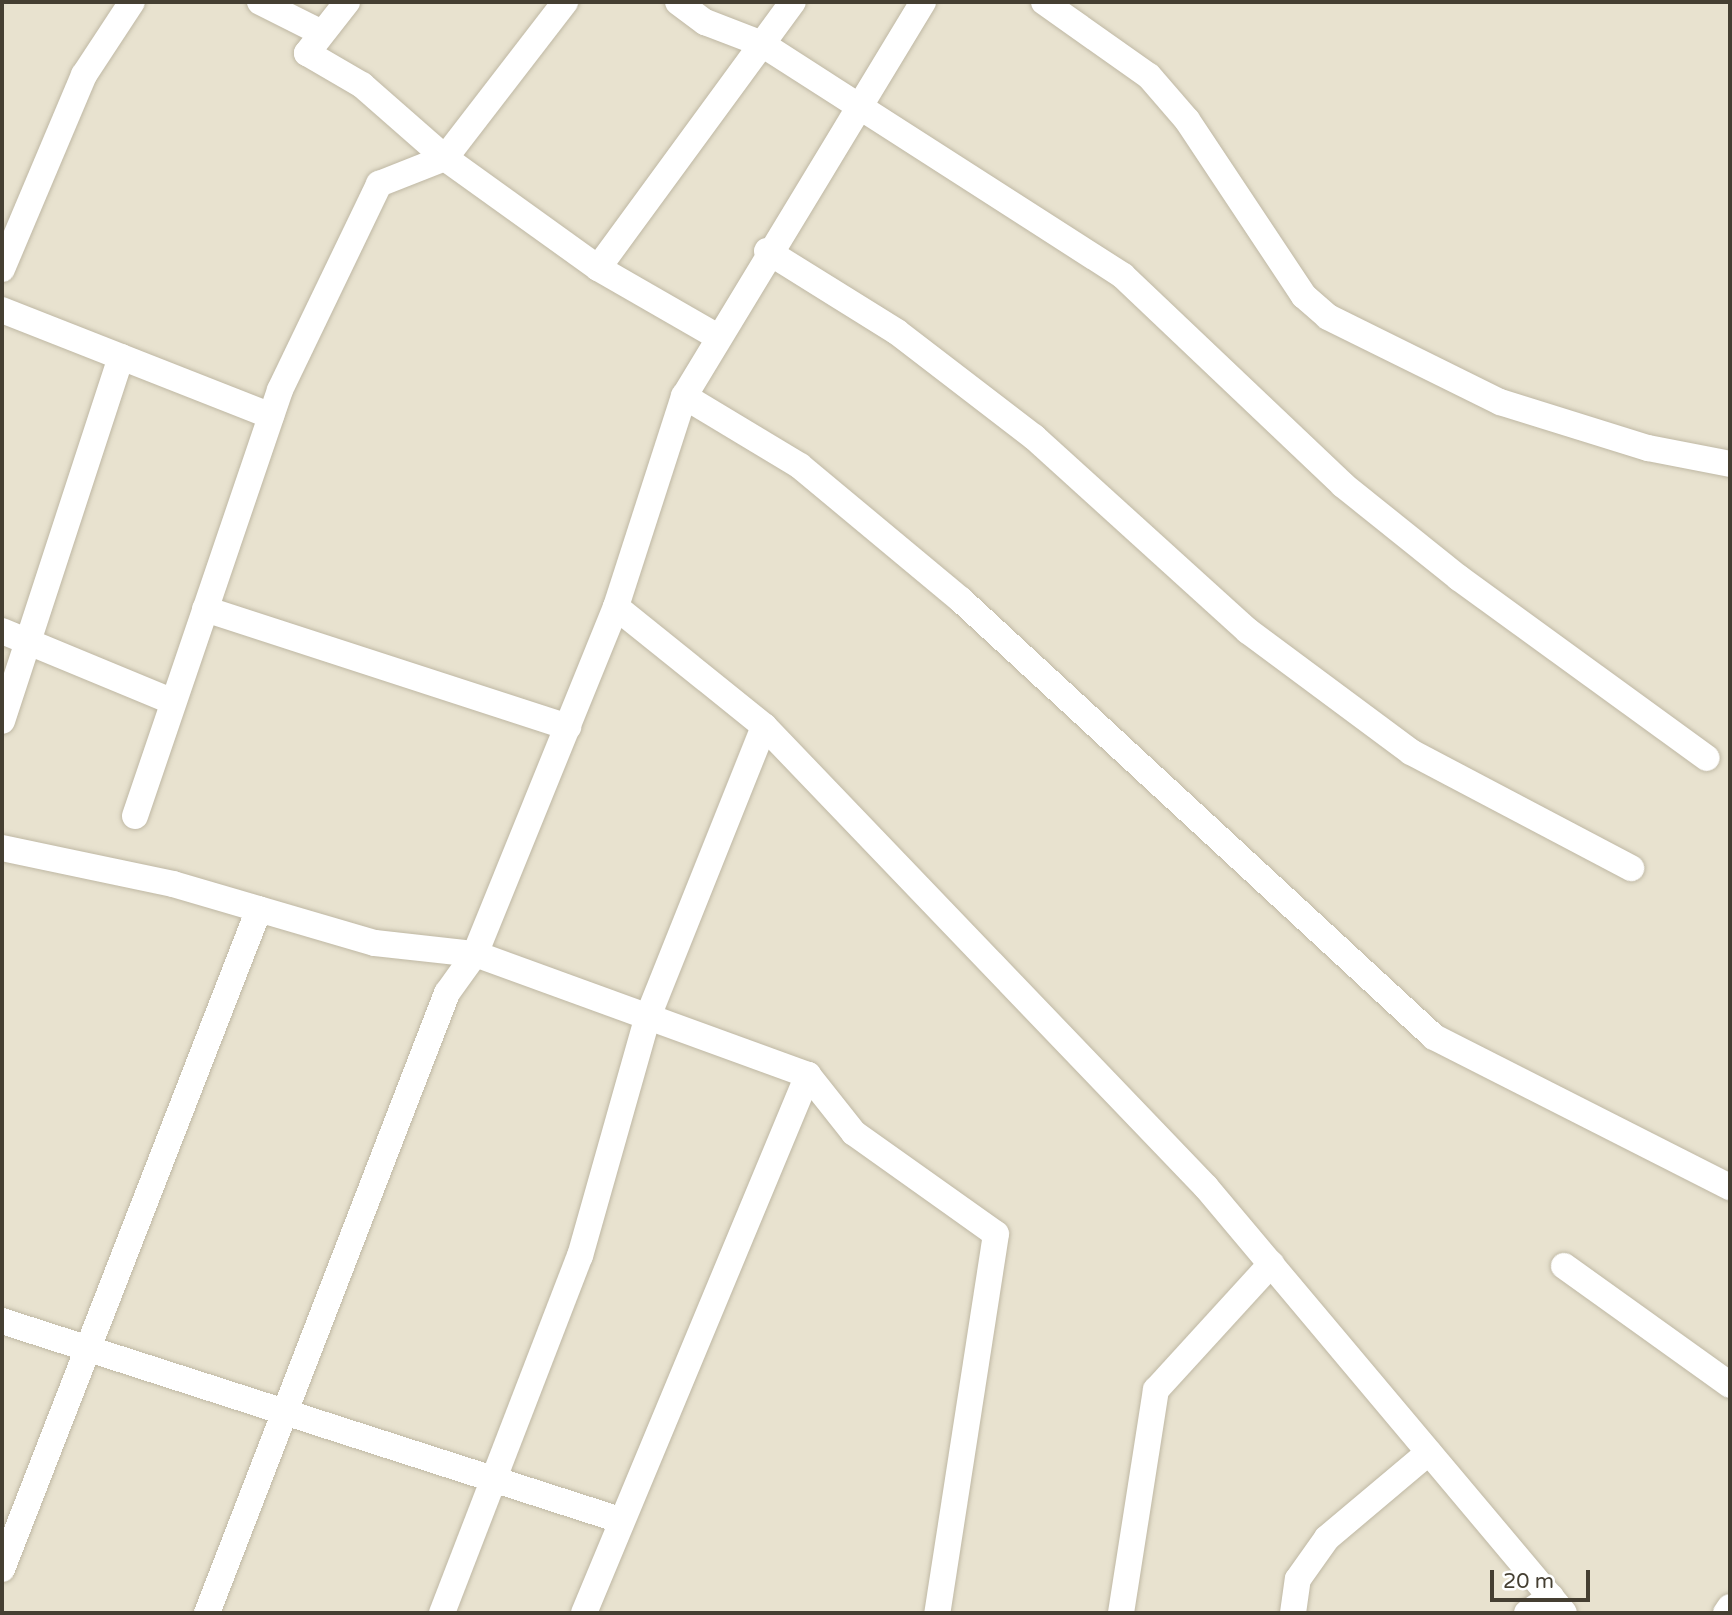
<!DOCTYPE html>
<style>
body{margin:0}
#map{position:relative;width:1732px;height:1615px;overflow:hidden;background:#f3efe2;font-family:"Varela Round",sans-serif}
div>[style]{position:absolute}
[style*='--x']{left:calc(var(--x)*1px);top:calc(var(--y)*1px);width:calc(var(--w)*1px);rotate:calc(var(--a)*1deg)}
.residential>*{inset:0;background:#e8e2cf;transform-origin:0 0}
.roads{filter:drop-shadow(0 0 2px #bfb8a4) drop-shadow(0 0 2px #bfb8a4)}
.minor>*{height:26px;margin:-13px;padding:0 13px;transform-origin:13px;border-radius:13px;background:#fff}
span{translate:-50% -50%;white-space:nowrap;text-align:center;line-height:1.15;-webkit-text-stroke:7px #fff;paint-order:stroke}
.frame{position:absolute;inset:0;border:4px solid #453f32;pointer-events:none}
.scale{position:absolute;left:1490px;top:1570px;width:100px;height:32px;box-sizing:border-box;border:4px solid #453f32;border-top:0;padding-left:9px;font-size:21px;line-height:24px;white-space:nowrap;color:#453f32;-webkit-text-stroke:5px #fff;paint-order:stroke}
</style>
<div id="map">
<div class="residential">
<i style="left:2px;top:2px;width:1728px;height:1611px"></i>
</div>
<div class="roads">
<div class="minor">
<i style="--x:260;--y:2;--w:69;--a:26.6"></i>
<i style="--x:347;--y:2;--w:65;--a:128.1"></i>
<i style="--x:307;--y:53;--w:64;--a:30.2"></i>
<i style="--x:362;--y:85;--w:111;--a:41.3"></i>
<i style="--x:445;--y:158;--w:188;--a:35.7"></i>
<i style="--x:598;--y:268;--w:138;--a:29.9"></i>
<i style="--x:678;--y:2;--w:34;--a:37"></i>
<i style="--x:705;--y:22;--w:61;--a:21.1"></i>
<i style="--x:762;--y:44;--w:429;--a:32.7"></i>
<i style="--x:1123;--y:276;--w:303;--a:43.5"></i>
<i style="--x:1343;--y:485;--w:149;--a:38.7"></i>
<i style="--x:1459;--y:578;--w:306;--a:36"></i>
<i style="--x:923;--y:2;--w:461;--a:121.2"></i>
<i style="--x:684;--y:396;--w:222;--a:107.9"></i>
<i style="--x:616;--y:607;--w:190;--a:38.8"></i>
<i style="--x:764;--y:726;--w:639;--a:46.21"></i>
<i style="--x:1206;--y:1187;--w:556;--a:49.96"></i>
<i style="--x:1044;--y:2;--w:128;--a:35.2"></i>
<i style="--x:1149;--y:76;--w:58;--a:49.2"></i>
<i style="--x:1187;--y:120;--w:211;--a:56.4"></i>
<i style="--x:1304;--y:296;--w:32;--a:41"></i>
<i style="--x:1328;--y:317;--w:192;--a:26.3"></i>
<i style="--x:1500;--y:402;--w:155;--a:17.3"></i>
<i style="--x:1648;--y:448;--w:84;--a:11"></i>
<i style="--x:767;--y:251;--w:153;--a:31.9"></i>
<i style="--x:897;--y:332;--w:173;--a:37.5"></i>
<i style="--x:1034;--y:437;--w:289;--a:42.2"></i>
<i style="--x:1248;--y:631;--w:203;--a:36.6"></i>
<i style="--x:1411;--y:752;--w:249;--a:27.8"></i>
<i style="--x:598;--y:268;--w:330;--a:-53.8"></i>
<i style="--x:2;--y:269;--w:211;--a:-67.1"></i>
<i style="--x:84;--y:75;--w:87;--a:-56.7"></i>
<i style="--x:2;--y:310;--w:289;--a:21.5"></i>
<i style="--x:684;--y:396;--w:135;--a:31.1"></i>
<i style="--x:800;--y:466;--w:209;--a:39.8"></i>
<i style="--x:961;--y:600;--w:644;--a:42.73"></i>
<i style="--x:1434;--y:1037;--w:332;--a:26.9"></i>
<i style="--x:205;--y:609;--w:382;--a:18"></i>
<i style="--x:2;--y:631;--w:185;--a:22.5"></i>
<i style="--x:2;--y:721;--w:383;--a:-71.9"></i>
<i style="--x:135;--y:816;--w:450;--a:-71.2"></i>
<i style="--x:280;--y:390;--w:229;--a:-64.3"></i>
<i style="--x:379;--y:184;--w:71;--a:-21.5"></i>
<i style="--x:445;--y:158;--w:197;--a:-52.4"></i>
<i style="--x:2;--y:848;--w:175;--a:11.9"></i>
<i style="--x:173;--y:884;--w:210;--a:16.3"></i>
<i style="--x:375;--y:943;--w:101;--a:6.3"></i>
<i style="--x:475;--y:954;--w:48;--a:125.7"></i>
<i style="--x:447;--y:993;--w:665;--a:111.16"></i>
<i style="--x:808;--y:1075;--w:74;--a:51.6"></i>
<i style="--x:854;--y:1133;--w:174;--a:35.4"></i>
<i style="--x:996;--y:1234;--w:384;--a:98.8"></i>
<i style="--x:1564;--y:1266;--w:204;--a:35.6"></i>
<i style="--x:2;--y:1321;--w:649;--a:17.85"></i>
<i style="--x:2;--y:1569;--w:708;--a:-68.72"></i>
<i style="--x:442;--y:1613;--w:383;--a:-68.9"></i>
<i style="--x:580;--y:1256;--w:246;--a:-74.2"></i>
<i style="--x:647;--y:1019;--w:315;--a:-68.2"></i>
<i style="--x:584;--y:1613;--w:583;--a:-67.4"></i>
<i style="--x:808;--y:1075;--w:354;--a:-160"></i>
<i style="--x:475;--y:954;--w:375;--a:-67.9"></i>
<i style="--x:1121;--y:1613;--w:226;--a:-81.1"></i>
<i style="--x:1156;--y:1390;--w:171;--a:-47.6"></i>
<i style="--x:1293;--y:1613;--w:34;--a:-82"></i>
<i style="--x:1298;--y:1579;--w:50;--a:-54.7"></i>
<i style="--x:1327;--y:1538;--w:133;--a:-40.1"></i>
<i style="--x:1527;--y:1613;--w:29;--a:-34"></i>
<i style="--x:1726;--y:1613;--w:7;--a:-56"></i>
</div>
</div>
<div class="frame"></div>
<div class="scale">20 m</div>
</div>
